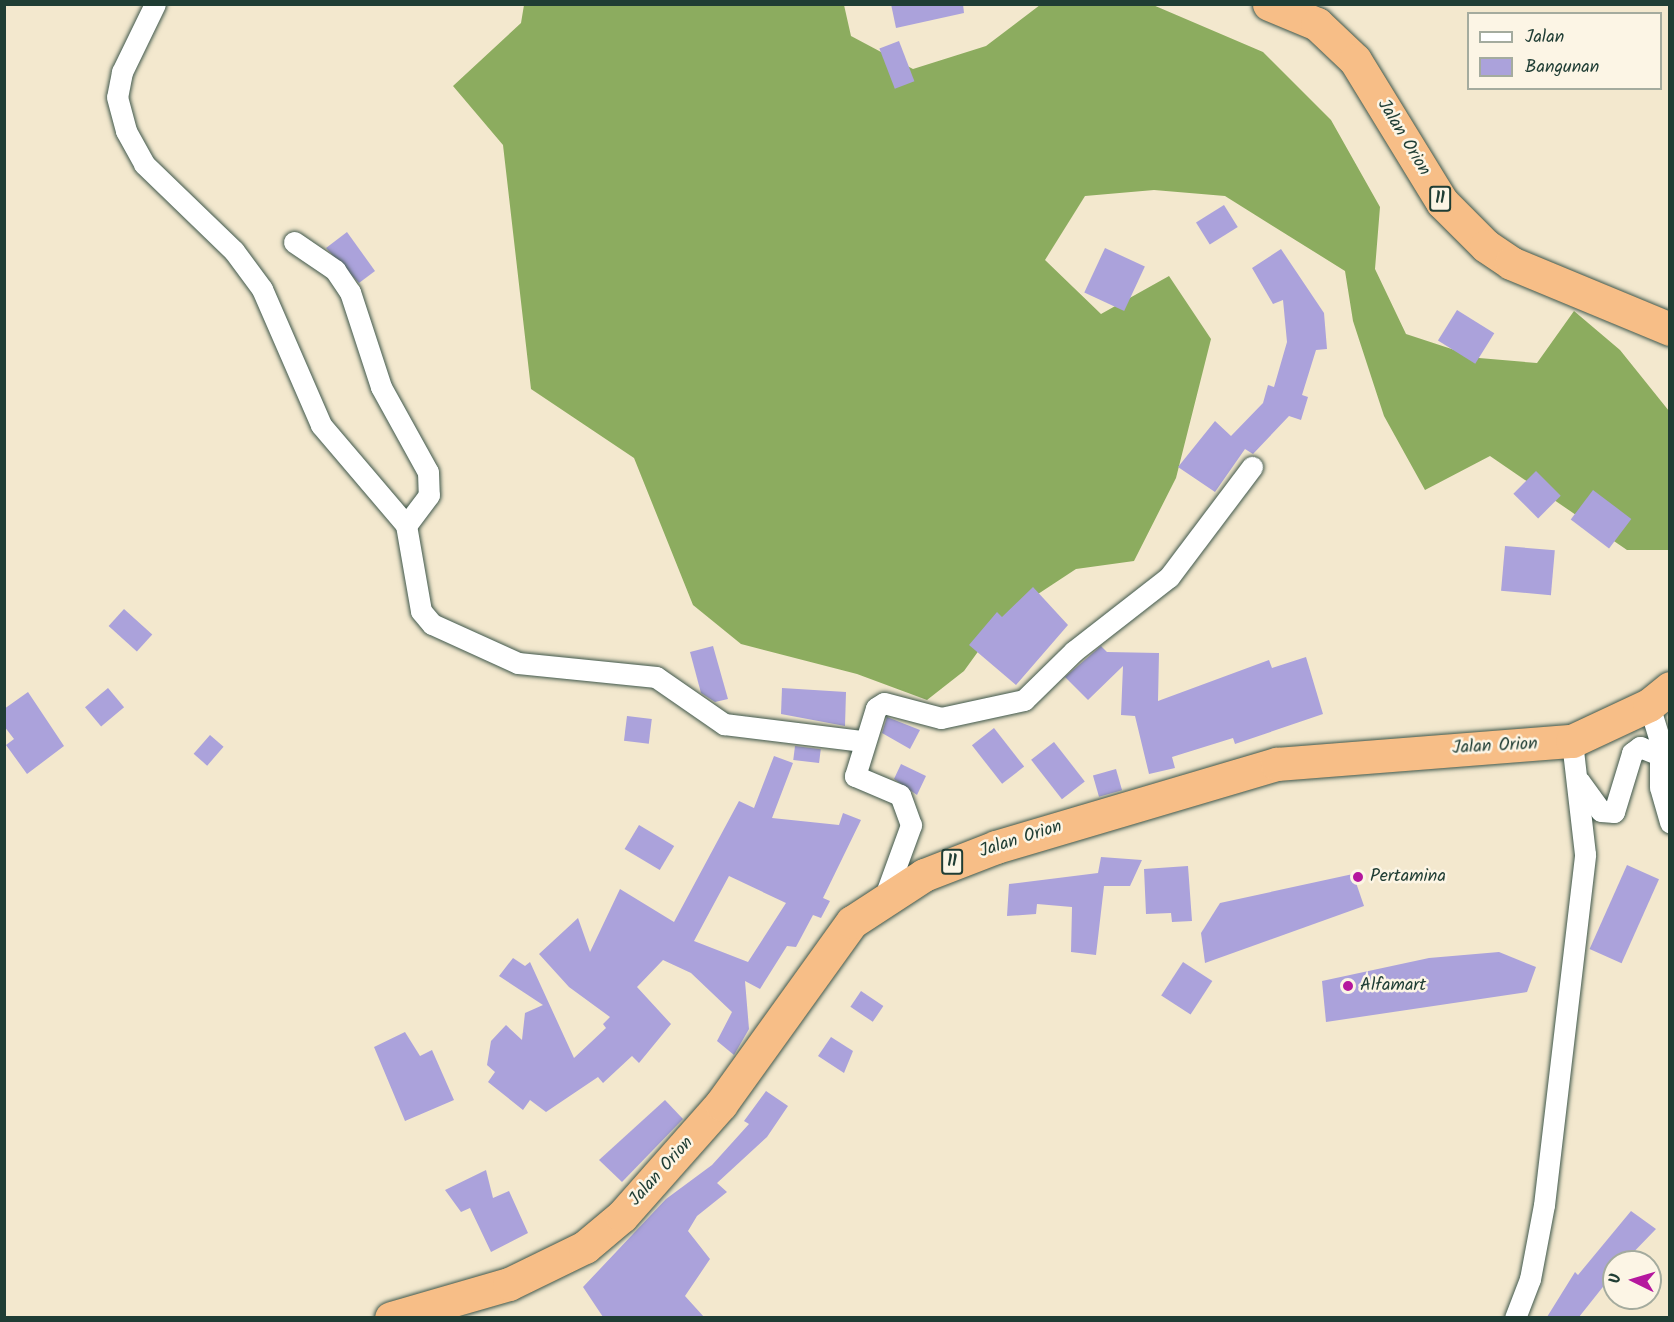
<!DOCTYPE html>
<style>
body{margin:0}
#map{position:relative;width:1674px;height:1322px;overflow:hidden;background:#f3e8ce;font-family:Kalam,sans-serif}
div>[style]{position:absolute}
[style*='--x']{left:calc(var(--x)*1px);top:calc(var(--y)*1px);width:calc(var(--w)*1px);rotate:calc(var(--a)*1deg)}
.forest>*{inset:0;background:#8cac5f}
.building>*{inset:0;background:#aba2db;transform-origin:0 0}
.roads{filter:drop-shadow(0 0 2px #3f574b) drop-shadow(0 0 2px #3f574b)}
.street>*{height:21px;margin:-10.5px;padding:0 10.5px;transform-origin:10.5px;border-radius:10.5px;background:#fff}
.highway>*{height:33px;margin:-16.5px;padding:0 16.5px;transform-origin:16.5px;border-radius:16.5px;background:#f7be87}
.dots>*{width:16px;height:16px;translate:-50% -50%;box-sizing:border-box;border:3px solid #fcf5e5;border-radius:50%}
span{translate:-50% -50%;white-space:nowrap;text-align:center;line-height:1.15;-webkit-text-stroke:5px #fcf5e5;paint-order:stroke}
.shield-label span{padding:2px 4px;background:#fcf5e5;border:2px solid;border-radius:4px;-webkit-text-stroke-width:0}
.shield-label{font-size:16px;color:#1f3d34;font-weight:700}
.street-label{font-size:18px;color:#1f3d34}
.poi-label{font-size:18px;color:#1f3d34}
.left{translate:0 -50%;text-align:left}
.frame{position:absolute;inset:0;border:6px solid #1f3d34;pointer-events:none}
.legend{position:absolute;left:1467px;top:12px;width:195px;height:78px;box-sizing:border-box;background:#fcf5e5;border:2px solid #a4ab9e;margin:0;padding:8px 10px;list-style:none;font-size:18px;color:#1f3d34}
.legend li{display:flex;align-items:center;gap:12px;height:30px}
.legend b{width:30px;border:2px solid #a4ab9e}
.north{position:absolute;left:1602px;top:1250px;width:60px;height:60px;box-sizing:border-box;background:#fcf5e5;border:2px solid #a4ab9e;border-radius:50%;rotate:275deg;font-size:16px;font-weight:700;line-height:24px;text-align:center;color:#1f3d34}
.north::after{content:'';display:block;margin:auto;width:21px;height:27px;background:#b5179e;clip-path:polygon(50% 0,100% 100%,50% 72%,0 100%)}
</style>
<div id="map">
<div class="forest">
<i style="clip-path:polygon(524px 5px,844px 5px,851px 36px,913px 69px,986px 46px,1040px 5px,1153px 5px,1263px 52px,1331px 120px,1380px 207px,1375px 269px,1406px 334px,1479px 358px,1537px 363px,1574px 311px,1620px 350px,1669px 411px,1669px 550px,1627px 550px,1490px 456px,1425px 490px,1384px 416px,1353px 321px,1345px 271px,1225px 196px,1154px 190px,1085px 196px,1045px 260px,1101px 314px,1169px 276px,1211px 339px,1176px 478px,1134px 561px,1076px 569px,1003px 617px,964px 671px,927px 700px,857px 674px,741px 644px,693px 605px,634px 458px,531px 389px,503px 145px,453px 86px,521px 23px)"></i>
</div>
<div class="building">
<i style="clip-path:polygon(891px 4px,963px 4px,964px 13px,896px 28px)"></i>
<i style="left:899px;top:41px;width:43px;height:21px;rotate:69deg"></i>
<i style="left:1224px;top:205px;width:26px;height:33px;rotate:58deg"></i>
<i style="clip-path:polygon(347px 232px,375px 271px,359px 283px,326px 248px)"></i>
<i style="left:1105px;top:248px;width:44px;height:49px;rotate:25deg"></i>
<i style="clip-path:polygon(1281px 249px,1324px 313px,1327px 349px,1316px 350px,1302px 395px,1308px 397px,1301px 420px,1289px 416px,1253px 454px,1245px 449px,1215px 492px,1178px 467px,1215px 421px,1231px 436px,1263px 403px,1268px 385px,1274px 387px,1287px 342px,1283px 300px,1273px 304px,1252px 268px)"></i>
<i style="left:1457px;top:310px;width:44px;height:36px;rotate:32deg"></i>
<i style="left:1536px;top:471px;width:35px;height:32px;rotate:45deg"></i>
<i style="left:1593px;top:490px;width:48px;height:37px;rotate:37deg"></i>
<i style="left:1505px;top:546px;width:50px;height:45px;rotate:5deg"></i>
<i style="clip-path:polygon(1033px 587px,1068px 625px,1016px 685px,969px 645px,997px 612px,1002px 617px)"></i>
<i style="left:124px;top:609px;width:38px;height:23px;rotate:42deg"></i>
<i style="clip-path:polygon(713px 646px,728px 699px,715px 702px,701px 693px,690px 652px)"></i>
<i style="clip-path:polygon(1101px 646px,1107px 652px,1159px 653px,1158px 701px,1269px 660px,1272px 668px,1306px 657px,1323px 714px,1235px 744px,1233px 738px,1172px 757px,1175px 768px,1149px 774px,1135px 716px,1121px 715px,1123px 666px,1088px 700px,1065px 677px)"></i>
<i style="left:108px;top:688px;width:25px;height:30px;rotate:50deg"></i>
<i style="clip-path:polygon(782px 688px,846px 692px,845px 726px,781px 714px)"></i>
<i style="clip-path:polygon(28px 692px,64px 746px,27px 774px,6px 745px,14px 739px,4px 726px,4px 709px)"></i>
<i style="left:627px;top:716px;width:25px;height:25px;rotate:7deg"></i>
<i style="clip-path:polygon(887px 717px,920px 730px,910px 749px,882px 733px)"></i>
<i style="left:994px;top:728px;width:49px;height:28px;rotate:52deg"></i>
<i style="left:210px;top:735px;width:18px;height:25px;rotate:41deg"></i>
<i style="left:1054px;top:742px;width:50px;height:29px;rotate:52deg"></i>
<i style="left:795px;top:746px;width:26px;height:14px;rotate:7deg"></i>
<i style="clip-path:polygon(evenodd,774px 756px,793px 763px,772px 818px,839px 825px,843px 813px,861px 820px,823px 898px,830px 901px,821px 918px,813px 915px,796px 947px,787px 946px,760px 989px,745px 981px,749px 1029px,734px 1055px,717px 1041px,732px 1012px,691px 973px,663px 960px,637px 987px,671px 1024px,639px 1063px,632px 1056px,603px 1083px,598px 1077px,546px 1112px,530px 1100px,523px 1110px,488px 1082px,495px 1072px,487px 1065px,491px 1041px,506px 1025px,522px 1040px,525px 1013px,543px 1005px,499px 976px,513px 958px,525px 966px,530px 962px,574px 1058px,606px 1028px,603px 1024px,610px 1017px,569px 987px,539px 954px,578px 918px,590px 952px,620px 889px,674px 922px,739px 801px,754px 808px,774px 756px,729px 876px,786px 903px,748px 962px,694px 941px,729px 876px)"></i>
<i style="clip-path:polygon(901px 764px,926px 776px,917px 795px,894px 779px)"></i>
<i style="left:1116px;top:769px;width:22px;height:24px;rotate:74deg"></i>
<i style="left:639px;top:825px;width:41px;height:28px;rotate:31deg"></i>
<i style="clip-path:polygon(1101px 857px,1142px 860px,1130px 886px,1104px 886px,1096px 955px,1071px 952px,1072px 907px,1037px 904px,1036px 914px,1007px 916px,1009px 884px,1098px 873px)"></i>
<i style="left:1627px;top:865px;width:35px;height:92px;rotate:24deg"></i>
<i style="clip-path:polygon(1188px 866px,1192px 921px,1172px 922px,1171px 913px,1146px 914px,1144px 869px)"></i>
<i style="clip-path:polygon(1353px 874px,1364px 906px,1205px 963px,1201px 933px,1220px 903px)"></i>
<i style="clip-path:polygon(1499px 952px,1536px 967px,1527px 992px,1326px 1022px,1322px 981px,1429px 958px)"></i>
<i style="left:1183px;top:962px;width:35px;height:40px;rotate:33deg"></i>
<i style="left:861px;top:991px;width:27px;height:19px;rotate:34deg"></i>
<i style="clip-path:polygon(405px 1032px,420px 1056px,432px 1050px,454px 1100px,405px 1121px,374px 1047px)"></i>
<i style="clip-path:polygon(831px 1037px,853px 1051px,844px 1073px,818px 1056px)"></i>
<i style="clip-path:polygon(766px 1091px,788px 1106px,767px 1137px,717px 1183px,727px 1192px,697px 1216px,688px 1231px,710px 1259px,685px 1296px,704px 1317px,603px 1317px,583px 1287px,666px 1199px,712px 1165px,749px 1124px,744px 1121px)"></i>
<i style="clip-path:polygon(665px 1100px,683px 1119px,622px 1182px,599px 1160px)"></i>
<i style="clip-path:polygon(486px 1170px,493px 1198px,509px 1191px,528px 1233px,491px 1252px,470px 1208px,461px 1212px,445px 1190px)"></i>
<i style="clip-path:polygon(1631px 1211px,1656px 1229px,1624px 1262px,1614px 1262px,1614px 1273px,1579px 1317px,1547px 1317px,1575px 1272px,1578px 1275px)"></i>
</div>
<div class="roads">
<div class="street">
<i style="--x:155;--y:4;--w:76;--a:115.9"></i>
<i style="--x:122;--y:72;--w:25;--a:101"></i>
<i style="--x:117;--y:97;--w:35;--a:75"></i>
<i style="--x:126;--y:131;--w:38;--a:61"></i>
<i style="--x:144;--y:164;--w:125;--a:44"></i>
<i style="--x:234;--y:251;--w:47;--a:53.6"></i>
<i style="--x:262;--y:289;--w:148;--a:66.5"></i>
<i style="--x:321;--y:425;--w:131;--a:49.6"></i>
<i style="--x:406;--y:525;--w:87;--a:80.1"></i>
<i style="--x:421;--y:611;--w:17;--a:50"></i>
<i style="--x:432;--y:624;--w:94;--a:24.4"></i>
<i style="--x:518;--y:663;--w:139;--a:5.8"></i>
<i style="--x:656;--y:677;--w:83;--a:34.7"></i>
<i style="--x:724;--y:724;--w:140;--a:7"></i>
<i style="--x:294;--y:242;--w:50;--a:34.3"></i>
<i style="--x:335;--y:270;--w:27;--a:56"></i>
<i style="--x:350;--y:292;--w:100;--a:71.9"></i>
<i style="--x:381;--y:387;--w:97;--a:61.1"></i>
<i style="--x:428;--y:472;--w:23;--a:88"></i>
<i style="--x:429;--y:495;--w:38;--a:127"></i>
<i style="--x:1649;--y:705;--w:38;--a:73"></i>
<i style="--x:1660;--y:741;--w:46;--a:90"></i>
<i style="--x:1660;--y:787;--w:37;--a:74"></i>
<i style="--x:1579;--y:781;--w:37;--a:54"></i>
<i style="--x:1601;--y:811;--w:13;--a:4"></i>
<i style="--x:1614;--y:812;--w:62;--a:-73"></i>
<i style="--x:1632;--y:753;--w:10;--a:-37"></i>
<i style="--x:1640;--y:747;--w:22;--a:22"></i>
<i style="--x:885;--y:896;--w:76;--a:-69.9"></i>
<i style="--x:911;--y:825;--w:32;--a:-110"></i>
<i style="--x:900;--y:795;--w:49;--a:-157.1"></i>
<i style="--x:855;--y:776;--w:71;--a:-72.8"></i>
<i style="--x:876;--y:708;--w:9;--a:-32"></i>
<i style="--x:884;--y:703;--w:59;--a:14.7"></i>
<i style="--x:941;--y:718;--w:85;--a:-12.2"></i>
<i style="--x:1024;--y:700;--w:70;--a:-44.4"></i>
<i style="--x:1074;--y:651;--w:120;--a:-37.9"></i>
<i style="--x:1169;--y:577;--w:138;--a:-53"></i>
<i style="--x:1515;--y:1318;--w:42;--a:-69"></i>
<i style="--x:1530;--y:1279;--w:75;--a:-79.3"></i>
<i style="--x:1544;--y:1205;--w:353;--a:-83.3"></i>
<i style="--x:1585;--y:854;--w:114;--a:-96.6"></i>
</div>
<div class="highway">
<i style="--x:1269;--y:4;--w:52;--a:22.6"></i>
<i style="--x:1317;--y:24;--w:52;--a:43.5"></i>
<i style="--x:1355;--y:60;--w:167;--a:58.5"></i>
<i style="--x:1442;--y:202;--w:62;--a:45"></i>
<i style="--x:1486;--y:246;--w:30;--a:34"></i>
<i style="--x:1511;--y:263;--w:172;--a:22.5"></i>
<i style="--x:391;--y:1318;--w:123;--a:-16.1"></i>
<i style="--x:509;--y:1284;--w:85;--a:-26"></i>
<i style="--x:585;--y:1247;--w:48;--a:-40"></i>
<i style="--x:622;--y:1216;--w:149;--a:-48.5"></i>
<i style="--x:721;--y:1104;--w:224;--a:-54.3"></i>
<i style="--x:852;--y:922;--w:86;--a:-33.1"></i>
<i style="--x:924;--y:875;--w:77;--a:-21.3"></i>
<i style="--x:996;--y:847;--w:293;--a:-16.5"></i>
<i style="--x:1277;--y:764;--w:296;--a:-4.5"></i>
<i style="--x:1572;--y:741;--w:85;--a:-25.1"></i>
<i style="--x:1649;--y:705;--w:27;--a:-39"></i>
</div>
</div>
<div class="dots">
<i style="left:1358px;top:877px;background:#b5179e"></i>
<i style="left:1348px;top:986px;background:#b5179e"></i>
</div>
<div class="shield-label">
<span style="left:1440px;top:199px">11</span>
<span style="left:952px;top:862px">11</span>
</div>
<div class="street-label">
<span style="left:1403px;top:138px;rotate:59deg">Jalan Orion</span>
<span style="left:1495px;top:747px;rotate:-3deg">Jalan Orion</span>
<span style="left:1021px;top:840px;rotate:-18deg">Jalan Orion</span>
<span style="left:662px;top:1172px;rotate:-48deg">Jalan Orion</span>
</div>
<div class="poi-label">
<span class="left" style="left:1370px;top:877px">Pertamina</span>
<span class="left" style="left:1360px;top:986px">Alfamart</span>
</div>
<div class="frame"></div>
<ul class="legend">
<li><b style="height:8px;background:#fff"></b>Jalan</li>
<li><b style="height:16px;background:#aba2db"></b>Bangunan</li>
</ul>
<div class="north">U</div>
</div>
